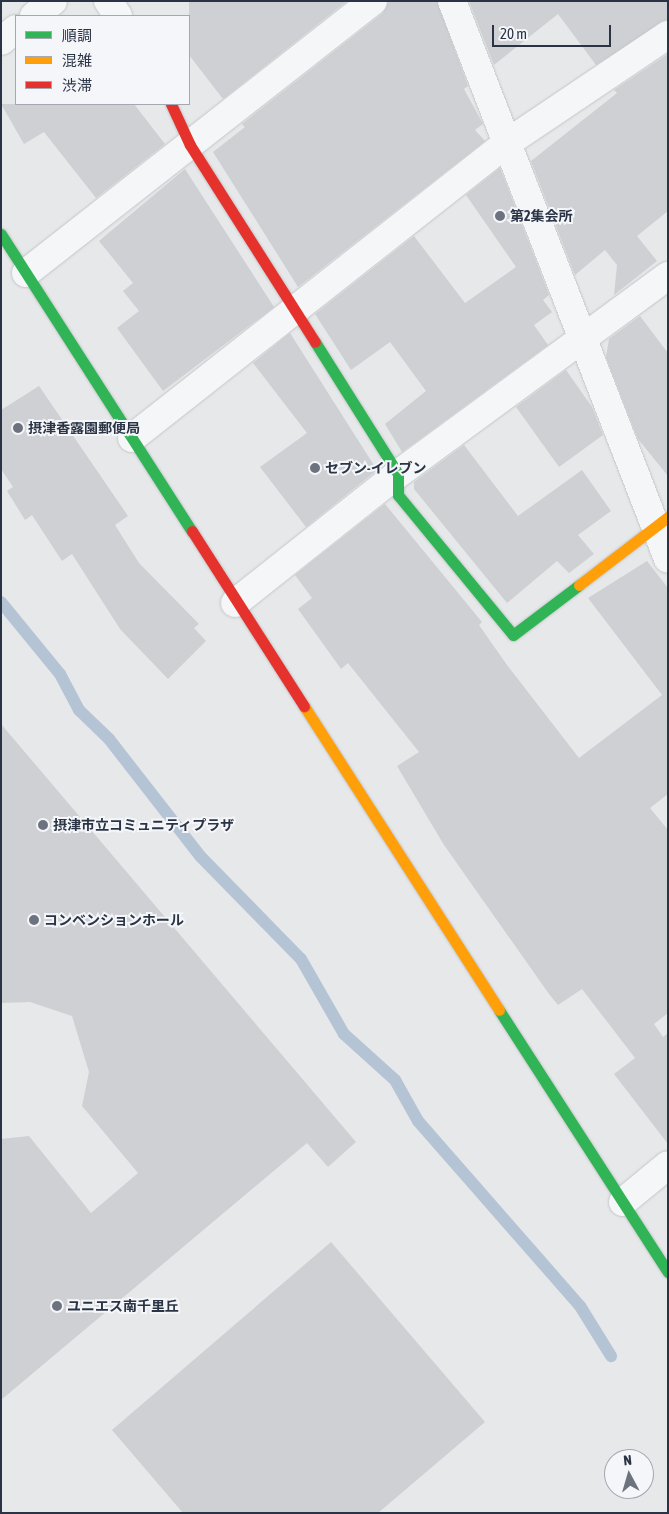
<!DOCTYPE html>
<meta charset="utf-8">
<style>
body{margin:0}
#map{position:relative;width:669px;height:1514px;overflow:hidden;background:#e6e8ea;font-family:"Asap Condensed","Noto Sans JP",sans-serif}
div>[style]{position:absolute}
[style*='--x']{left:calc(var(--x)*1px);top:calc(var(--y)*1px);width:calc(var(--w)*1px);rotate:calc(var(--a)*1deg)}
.stream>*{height:12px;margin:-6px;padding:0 6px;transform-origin:6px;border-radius:6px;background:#b4c4d5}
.building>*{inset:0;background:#ced0d3}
.roads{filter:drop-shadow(0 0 1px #c4c6c8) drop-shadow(0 0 1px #c4c6c8)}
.street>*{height:28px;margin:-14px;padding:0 14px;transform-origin:14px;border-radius:14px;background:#f5f6f7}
.fast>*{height:11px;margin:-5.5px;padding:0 5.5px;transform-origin:5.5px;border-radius:5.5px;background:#30b455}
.slow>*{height:11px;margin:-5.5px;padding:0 5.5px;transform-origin:5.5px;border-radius:5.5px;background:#ff9f0a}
.jam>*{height:11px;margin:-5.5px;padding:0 5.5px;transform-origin:5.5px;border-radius:5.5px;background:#e5322d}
.dots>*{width:14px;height:14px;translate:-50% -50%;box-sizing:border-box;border:2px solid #f4f6f9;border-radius:50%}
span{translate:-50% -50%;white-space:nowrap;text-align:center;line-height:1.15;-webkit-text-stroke:4px #f4f6f9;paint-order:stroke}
.poi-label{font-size:14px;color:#2b3445;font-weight:700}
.left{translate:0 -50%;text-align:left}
.frame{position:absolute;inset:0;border:2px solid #2b3445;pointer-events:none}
.legend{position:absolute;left:15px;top:15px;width:175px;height:90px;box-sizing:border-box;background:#f4f6f9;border:1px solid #a4a8b1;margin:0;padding:6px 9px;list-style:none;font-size:15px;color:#2b3445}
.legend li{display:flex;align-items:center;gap:10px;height:25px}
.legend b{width:25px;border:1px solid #a4a8b1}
.north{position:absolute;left:604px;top:1449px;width:50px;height:50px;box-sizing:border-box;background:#f4f6f9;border:1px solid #a4a8b1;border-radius:50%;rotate:354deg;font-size:14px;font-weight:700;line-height:20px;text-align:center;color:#2b3445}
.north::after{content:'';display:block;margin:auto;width:18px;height:22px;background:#6c737f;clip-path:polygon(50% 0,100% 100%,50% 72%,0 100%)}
.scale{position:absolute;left:492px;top:25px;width:119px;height:22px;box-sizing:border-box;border:2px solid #2b3445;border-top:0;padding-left:6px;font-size:15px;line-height:18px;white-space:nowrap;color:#2b3445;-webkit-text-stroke:4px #f4f6f9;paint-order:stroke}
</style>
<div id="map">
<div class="stream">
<i style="--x:1;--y:602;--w:93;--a:50.7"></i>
<i style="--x:60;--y:674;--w:41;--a:62.2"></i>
<i style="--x:79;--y:710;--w:42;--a:44"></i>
<i style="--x:109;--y:739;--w:148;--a:52.1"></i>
<i style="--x:200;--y:856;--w:144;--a:45.6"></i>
<i style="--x:301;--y:959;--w:86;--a:60.2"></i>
<i style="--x:344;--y:1034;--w:69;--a:42"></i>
<i style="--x:395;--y:1080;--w:47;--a:60.7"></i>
<i style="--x:418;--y:1121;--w:246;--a:48.8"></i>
<i style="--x:580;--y:1306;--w:59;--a:58.2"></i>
</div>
<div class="building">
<i style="clip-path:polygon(189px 1px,347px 1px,223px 99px,189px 55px)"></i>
<i style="clip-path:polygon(388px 1px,437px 1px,468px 86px,464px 89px,483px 124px,475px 130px,485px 141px,298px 287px,213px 152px,245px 127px,242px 124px,383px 13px)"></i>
<i style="clip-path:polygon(469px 1px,668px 1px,668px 20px,596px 65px,558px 14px,494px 65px)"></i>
<i style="clip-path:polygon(668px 54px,668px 211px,637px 236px,657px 261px,614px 295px,617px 265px,605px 250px,575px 275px,531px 161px,617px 93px,614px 90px)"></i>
<i style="clip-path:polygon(1px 104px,134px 104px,165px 144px,96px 198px,44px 132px,24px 144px)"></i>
<i style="clip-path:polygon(500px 168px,549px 295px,543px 300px,552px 312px,534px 325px,548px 345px,402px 452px,385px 424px,426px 391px,390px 342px,351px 370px,315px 314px,414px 236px,465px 303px,516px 267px,466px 195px)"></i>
<i style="clip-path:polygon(185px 169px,274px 307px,163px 391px,117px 328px,139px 311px,123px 291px,133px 283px,99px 241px)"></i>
<i style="clip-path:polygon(640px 316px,668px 353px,668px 476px,638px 439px,606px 357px,609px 339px)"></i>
<i style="clip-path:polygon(290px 333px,377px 470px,306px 527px,260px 467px,307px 433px,253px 363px)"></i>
<i style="clip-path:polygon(566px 370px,592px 407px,603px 435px,559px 467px,516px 407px)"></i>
<i style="clip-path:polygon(39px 386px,128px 516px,115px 525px,139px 563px,199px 624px,194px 628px,206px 641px,168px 679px,120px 629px,72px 554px,62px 561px,32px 515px,25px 520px,7px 491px,13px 487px,1px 469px,1px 410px)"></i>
<i style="clip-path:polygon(464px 445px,518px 516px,582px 470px,611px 511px,578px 535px,594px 554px,569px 573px,557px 561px,507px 603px,414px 489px,414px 482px)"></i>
<i style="clip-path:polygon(385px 504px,482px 622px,479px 625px,507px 665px,579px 758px,662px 695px,588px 598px,647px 561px,668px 588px,668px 794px,650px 808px,668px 830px,668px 1013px,654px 1024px,663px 1037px,668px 1033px,668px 1144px,614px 1074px,635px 1058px,582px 989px,558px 1005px,549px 994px,444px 845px,397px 766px,419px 752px,348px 663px,341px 669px,298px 609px,312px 598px,295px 575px)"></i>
<i style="clip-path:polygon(1px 724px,356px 1142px,328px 1167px,307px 1143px,1px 1400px,1px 1139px,29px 1136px,91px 1213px,138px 1173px,82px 1106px,89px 1072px,72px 1016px,30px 1002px,1px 1003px)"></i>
<i style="clip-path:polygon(331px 1242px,485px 1422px,378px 1513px,183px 1513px,112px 1430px)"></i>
</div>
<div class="roads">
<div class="street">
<i style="--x:108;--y:1;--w:18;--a:56"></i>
<i style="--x:452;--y:1;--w:598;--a:68.84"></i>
<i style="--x:34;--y:16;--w:24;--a:-38"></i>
<i style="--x:1;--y:41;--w:19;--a:-39"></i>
<i style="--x:26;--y:273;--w:441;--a:-38.1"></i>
<i style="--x:132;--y:438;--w:477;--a:-38.2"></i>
<i style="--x:507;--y:143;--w:194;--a:-33.9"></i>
<i style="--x:235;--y:603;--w:208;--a:-38.4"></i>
<i style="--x:398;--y:474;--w:335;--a:-36.3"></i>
<i style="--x:623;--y:1202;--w:58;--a:-39.4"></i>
</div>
<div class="fast">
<i style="--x:1;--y:234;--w:353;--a:57.3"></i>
<i style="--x:315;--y:342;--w:156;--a:57.8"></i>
<i style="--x:398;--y:474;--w:21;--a:90"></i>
<i style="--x:398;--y:495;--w:181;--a:50.6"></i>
<i style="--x:513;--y:635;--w:83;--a:-37.1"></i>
<i style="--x:499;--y:1010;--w:312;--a:57.2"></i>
</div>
<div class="slow">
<i style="--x:579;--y:585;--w:112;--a:-37.4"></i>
<i style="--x:304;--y:706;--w:361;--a:57.3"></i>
</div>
<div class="jam">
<i style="--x:171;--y:104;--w:45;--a:65.1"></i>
<i style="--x:190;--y:145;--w:233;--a:57.6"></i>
<i style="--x:192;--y:531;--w:208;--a:57.4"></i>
</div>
</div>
<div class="dots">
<i style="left:500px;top:216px;background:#6c737f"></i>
<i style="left:18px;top:428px;background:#6c737f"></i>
<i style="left:315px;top:468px;background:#6c737f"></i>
<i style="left:43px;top:825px;background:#6c737f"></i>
<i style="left:34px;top:920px;background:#6c737f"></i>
<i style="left:57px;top:1306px;background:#6c737f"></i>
</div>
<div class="poi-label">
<span class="left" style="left:510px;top:216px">第2集会所</span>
<span class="left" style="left:28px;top:428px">摂津香露園郵便局</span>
<span class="left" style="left:325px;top:468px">セブン-イレブン</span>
<span class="left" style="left:53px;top:825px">摂津市立コミュニティプラザ</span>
<span class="left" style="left:44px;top:920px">コンベンションホール</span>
<span class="left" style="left:67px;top:1306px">ユニエス南千里丘</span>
</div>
<div class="frame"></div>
<ul class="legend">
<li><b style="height:6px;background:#30b455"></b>順調</li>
<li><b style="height:6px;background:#ff9f0a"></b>混雑</li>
<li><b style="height:6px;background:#e5322d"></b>渋滞</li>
</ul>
<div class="north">N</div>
<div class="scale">20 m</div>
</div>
